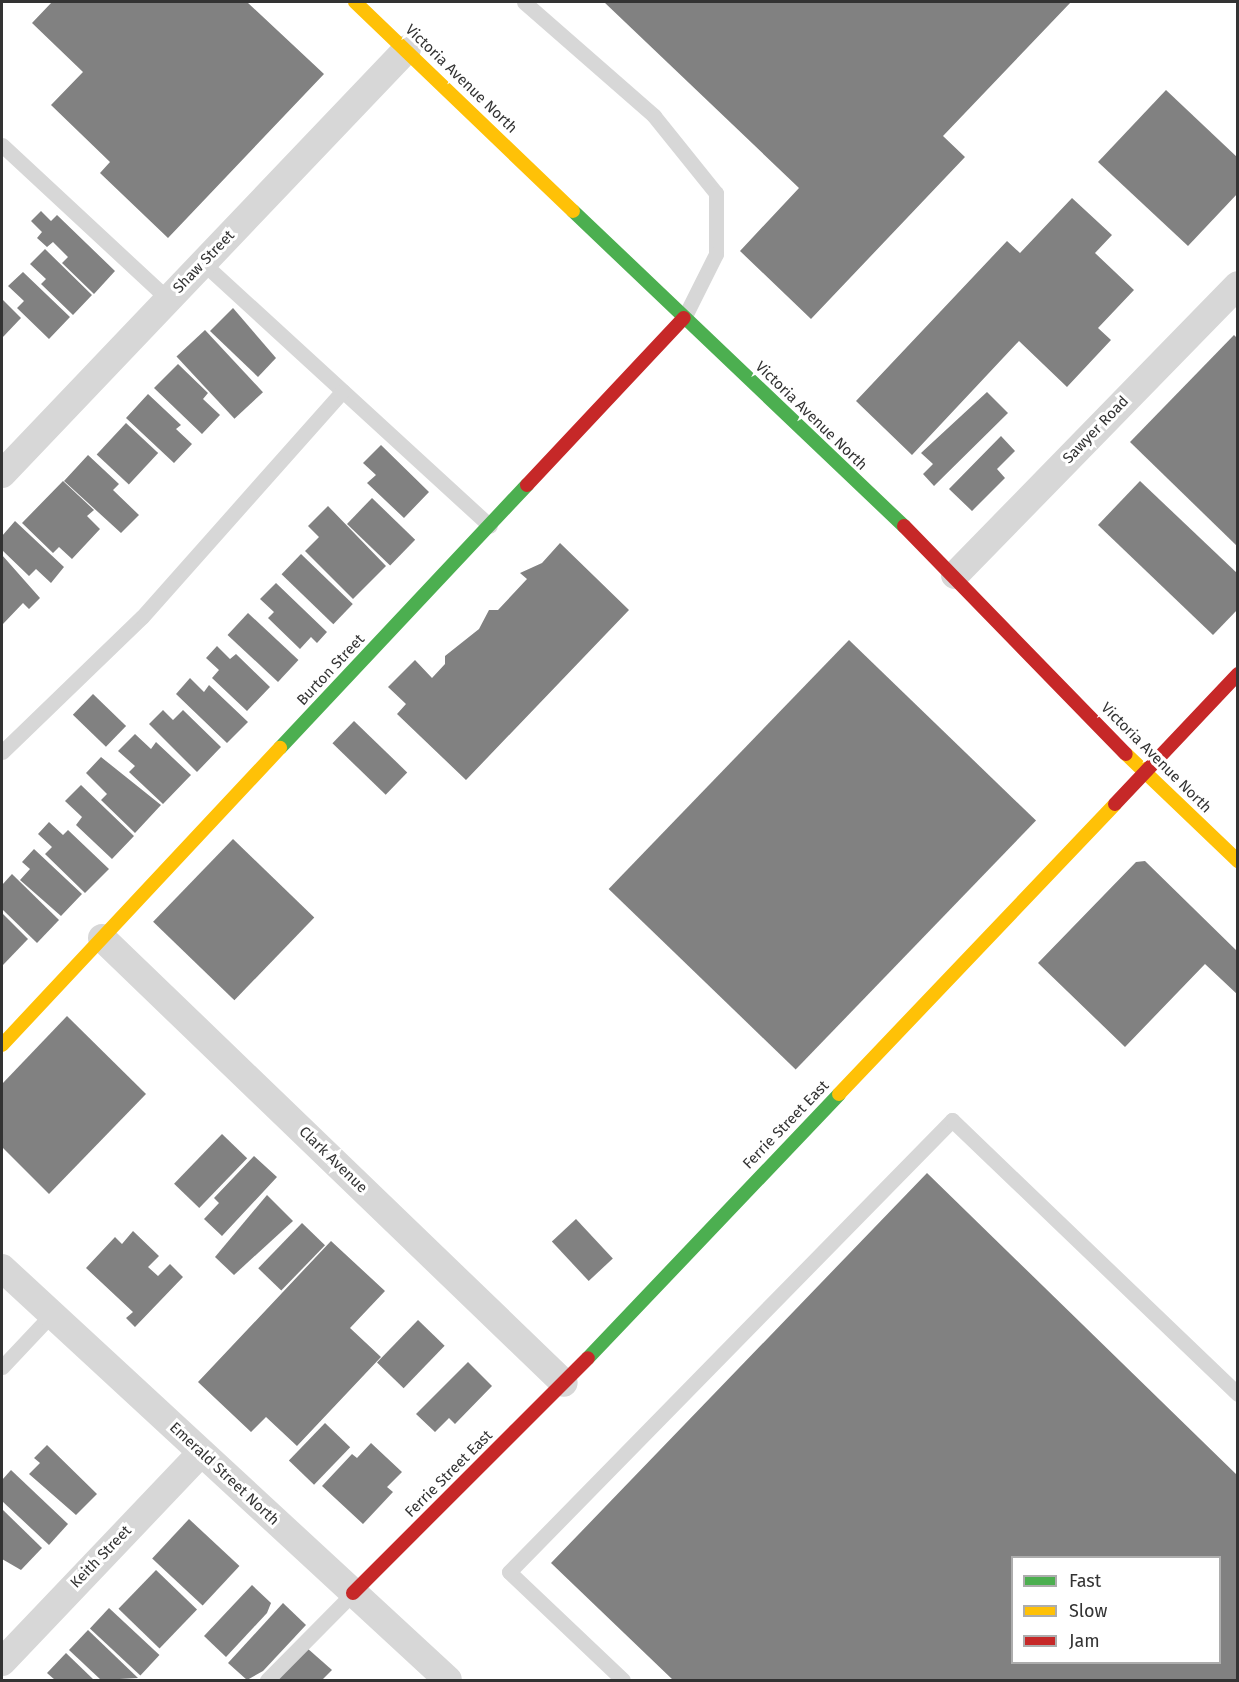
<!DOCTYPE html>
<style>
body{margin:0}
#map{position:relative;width:1239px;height:1682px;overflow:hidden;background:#fff;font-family:"Fira Sans",sans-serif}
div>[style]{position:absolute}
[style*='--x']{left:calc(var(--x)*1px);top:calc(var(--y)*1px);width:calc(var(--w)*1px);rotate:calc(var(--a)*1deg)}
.building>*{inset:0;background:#818181;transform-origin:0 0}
.lane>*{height:15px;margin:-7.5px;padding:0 7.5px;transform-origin:7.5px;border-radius:7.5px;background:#d7d7d7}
.street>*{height:28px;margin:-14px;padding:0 14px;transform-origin:14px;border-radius:14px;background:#d7d7d7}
.fast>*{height:14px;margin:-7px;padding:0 7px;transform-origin:7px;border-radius:7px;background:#4caf50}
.slow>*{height:14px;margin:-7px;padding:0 7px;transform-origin:7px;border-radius:7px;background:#ffc107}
.jam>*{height:14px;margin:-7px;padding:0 7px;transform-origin:7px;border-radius:7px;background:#c62828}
span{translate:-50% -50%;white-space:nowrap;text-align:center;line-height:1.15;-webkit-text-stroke:6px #fff;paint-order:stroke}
.street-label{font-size:15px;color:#333}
.frame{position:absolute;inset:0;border:3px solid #333;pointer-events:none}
.legend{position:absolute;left:1011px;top:1556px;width:210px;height:108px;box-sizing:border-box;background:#fff;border:2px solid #adadad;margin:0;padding:8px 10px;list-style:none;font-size:18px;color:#333}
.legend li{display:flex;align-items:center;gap:12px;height:30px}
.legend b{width:30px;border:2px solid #adadad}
</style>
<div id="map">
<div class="building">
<i style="clip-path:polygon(52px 2px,247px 2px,324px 74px,168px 238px,100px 173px,110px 162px,51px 105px,83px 72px,32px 23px)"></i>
<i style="clip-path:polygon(604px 2px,1071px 2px,943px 136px,965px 157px,811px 319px,740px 251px,799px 188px)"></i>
<i style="clip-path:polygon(1166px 90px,1238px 158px,1238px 193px,1188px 246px,1098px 162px)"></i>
<i style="clip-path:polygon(1072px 198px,1112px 235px,1095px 253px,1134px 290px,1098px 328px,1111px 340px,1067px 387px,1019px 341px,912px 455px,856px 401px,1007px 241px,1020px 253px)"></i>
<i style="clip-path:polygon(41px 211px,51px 221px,57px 215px,115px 271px,94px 294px,62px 263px,68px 257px,53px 242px,47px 247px,37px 238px,42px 232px,31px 221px)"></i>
<i style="clip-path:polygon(45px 249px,92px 295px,73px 315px,41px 284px,46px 279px,30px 264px)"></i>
<i style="clip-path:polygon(23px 272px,70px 317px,49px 339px,17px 308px,24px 301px,8px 286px)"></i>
<i style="clip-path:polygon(2px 299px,21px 318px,2px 338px)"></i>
<i style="clip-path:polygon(233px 308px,276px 358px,258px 377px,210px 331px)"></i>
<i style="left:205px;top:330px;width:85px;height:39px;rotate:47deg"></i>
<i style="clip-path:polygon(1234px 335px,1238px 339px,1238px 547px,1130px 442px)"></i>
<i style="clip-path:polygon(178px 364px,208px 393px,203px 399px,220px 415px,202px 434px,154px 388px)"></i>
<i style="clip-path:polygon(987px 392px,1008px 413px,934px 486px,923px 474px,933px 464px,921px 453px)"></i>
<i style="clip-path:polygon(148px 394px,181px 425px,176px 429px,192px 444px,174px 463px,126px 418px)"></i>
<i style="left:126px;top:423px;width:44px;height:43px;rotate:43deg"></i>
<i style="clip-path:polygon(1001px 436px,1015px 451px,997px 469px,1005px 478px,972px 511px,949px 489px)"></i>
<i style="clip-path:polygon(381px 445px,429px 492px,404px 518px,367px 483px,376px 475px,363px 463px)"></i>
<i style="clip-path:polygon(88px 455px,119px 484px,113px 490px,139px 515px,121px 533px,64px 481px)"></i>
<i style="clip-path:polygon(63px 481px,94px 510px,87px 516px,100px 529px,72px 559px,59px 547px,53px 553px,22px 523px)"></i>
<i style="clip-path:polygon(1140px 481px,1238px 574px,1238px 609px,1213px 635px,1098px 525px)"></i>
<i style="left:372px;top:498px;width:60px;height:36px;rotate:44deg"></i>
<i style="clip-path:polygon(328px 506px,386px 566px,353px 599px,305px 551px,319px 537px,308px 526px)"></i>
<i style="clip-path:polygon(15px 521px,64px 567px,51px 583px,36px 569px,29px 576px,2px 550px,2px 536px)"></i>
<i style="clip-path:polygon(560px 543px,629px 610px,466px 780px,397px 714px,406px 704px,388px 687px,415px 660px,432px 678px,445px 664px,445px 656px,479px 629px,489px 610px,498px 610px,527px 579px,520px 573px,542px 563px)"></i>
<i style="left:301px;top:554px;width:72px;height:28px;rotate:44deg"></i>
<i style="clip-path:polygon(2px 555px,40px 598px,29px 609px,23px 603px,2px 625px)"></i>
<i style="clip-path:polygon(276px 583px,327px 632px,317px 643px,311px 637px,300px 649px,268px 618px,274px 612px,260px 599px)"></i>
<i style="left:248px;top:613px;width:69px;height:30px;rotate:43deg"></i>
<i style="left:849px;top:640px;width:260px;height:346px;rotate:44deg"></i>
<i style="clip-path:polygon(217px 646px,230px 659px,236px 654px,270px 687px,247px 711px,212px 678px,219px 670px,206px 658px)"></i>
<i style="clip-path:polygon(190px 678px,204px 692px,209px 685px,248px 722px,227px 743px,176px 694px)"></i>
<i style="left:93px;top:694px;width:46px;height:29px;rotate:44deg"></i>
<i style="clip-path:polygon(163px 710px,173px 720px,183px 710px,221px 747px,197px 772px,149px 724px)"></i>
<i style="left:354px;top:721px;width:74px;height:31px;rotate:44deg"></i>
<i style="clip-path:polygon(135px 734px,151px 749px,156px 742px,191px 775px,163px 804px,129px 772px,135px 766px,118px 751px)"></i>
<i style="clip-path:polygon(101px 757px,161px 805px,135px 833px,101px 800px,107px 794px,86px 773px)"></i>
<i style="clip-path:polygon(81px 785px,134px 836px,112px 859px,76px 825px,82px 817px,65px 801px)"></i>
<i style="clip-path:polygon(49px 822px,63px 835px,68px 830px,109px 869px,85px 893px,45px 854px,52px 847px,38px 834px)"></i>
<i style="left:233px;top:839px;width:113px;height:115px;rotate:44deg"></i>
<i style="clip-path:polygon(34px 849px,82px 894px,61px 916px,20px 880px,30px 869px,22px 862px)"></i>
<i style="clip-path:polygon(1145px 861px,1238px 952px,1238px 995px,1205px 964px,1125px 1047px,1038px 963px,1136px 862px)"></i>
<i style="clip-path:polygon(12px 874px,59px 920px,37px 943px,2px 909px,2px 885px)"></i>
<i style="clip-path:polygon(2px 913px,28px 939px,2px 966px)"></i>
<i style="clip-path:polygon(67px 1016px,146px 1094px,49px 1194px,2px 1147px,2px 1084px)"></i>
<i style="left:222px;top:1134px;width:35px;height:69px;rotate:44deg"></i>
<i style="clip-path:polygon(254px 1156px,277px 1177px,222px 1236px,204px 1219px,219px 1203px,214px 1198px)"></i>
<i style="clip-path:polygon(evenodd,927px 1173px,1238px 1476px,1238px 1680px,673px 1680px,551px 1563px,927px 1173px,1012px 1558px,1220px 1558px,1220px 1662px,1012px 1662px,1012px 1558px)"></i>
<i style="clip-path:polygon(267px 1195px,293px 1221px,234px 1275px,215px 1257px)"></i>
<i style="left:576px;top:1219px;width:54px;height:33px;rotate:47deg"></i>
<i style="left:302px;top:1223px;width:32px;height:63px;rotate:44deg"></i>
<i style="clip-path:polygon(133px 1231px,159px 1256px,148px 1267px,158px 1276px,170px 1264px,183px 1277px,135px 1327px,126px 1318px,133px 1312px,86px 1268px,115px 1237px,122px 1244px)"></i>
<i style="clip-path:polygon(331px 1241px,385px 1291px,350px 1328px,381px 1357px,297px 1446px,266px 1417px,251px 1432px,198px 1382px)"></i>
<i style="left:418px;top:1320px;width:37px;height:59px;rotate:44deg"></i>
<i style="clip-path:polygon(468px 1362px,492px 1386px,455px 1424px,449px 1418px,435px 1432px,416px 1414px)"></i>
<i style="left:325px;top:1423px;width:35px;height:52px;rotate:44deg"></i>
<i style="clip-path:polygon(371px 1443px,402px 1472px,387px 1487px,393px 1492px,363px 1524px,322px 1486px,352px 1454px,357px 1458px)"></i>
<i style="clip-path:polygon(47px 1445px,97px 1494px,76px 1515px,29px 1474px,40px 1463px,34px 1458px)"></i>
<i style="clip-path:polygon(11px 1470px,68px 1524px,49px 1545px,2px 1501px,2px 1480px)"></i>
<i style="clip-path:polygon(2px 1509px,42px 1548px,21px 1570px,2px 1559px)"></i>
<i style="left:189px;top:1519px;width:69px;height:54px;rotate:43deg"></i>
<i style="left:156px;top:1570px;width:57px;height:54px;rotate:44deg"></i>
<i style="clip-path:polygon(252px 1585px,271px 1603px,267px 1613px,226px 1657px,204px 1636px)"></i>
<i style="clip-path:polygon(283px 1603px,306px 1625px,263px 1671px,247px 1680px,228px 1663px)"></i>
<i style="left:109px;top:1608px;width:69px;height:28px;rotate:43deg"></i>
<i style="clip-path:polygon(88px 1630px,138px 1678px,101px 1680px,69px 1650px)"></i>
<i style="clip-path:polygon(307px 1648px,332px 1670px,322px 1680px,277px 1680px)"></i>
<i style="clip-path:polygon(66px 1653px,94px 1680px,55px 1680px,47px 1673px)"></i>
</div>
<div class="lane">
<i style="--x:524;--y:2;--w:173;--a:41.2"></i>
<i style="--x:654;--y:116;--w:99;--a:51.2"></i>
<i style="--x:716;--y:193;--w:61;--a:90"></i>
<i style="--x:716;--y:254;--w:72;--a:116.6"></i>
<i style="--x:2;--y:145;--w:226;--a:42.9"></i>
<i style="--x:203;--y:263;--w:389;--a:42.5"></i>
<i style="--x:2;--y:752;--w:194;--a:-44"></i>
<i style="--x:142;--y:617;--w:302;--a:-48.4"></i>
<i style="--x:2;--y:1367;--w:71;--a:-46.7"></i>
<i style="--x:267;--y:1680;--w:122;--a:-45.3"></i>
<i style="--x:623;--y:1680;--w:157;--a:-136.5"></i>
<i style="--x:509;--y:1572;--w:633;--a:-45.58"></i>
<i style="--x:952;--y:1120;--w:396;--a:43.8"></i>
</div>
<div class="street">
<i style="--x:2;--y:474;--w:587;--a:-46.38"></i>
<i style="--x:955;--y:575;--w:405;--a:-45.7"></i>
<i style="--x:102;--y:938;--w:641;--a:43.93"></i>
<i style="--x:2;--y:1268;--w:607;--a:42.73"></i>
<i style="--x:2;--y:1662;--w:289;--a:-46.4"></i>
</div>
<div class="fast">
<i style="--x:573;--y:211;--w:457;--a:43.6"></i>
<i style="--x:280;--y:748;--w:361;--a:-46.8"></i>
<i style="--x:588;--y:1358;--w:364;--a:-46.4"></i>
</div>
<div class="slow">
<i style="--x:355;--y:2;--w:302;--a:43.8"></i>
<i style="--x:1126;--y:754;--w:155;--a:43.7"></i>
<i style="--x:2;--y:1045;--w:407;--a:-46.9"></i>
<i style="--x:839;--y:1094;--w:400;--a:-46.4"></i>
</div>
<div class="jam">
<i style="--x:527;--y:485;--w:229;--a:-46.8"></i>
<i style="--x:904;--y:526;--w:318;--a:45.8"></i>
<i style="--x:1115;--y:804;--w:179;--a:-46.6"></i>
<i style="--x:353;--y:1593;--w:332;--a:-45"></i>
</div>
<div class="street-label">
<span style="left:461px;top:79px;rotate:44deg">Victoria Avenue North</span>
<span style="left:204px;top:262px;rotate:-46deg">Shaw Street</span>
<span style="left:811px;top:416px;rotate:44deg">Victoria Avenue North</span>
<span style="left:1096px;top:430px;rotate:-46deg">Sawyer Road</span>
<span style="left:331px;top:670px;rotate:-47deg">Burton Street</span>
<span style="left:1156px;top:758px;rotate:45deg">Victoria Avenue North</span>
<span style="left:786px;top:1125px;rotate:-46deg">Ferrie Street East</span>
<span style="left:333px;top:1160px;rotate:44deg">Clark Avenue</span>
<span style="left:224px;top:1474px;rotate:43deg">Emerald Street North</span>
<span style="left:449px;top:1474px;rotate:-45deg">Ferrie Street East</span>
<span style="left:101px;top:1557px;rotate:-46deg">Keith Street</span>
</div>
<div class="frame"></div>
<ul class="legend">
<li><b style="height:8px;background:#4caf50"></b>Fast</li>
<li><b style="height:8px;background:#ffc107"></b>Slow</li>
<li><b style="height:8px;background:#c62828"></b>Jam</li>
</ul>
</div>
